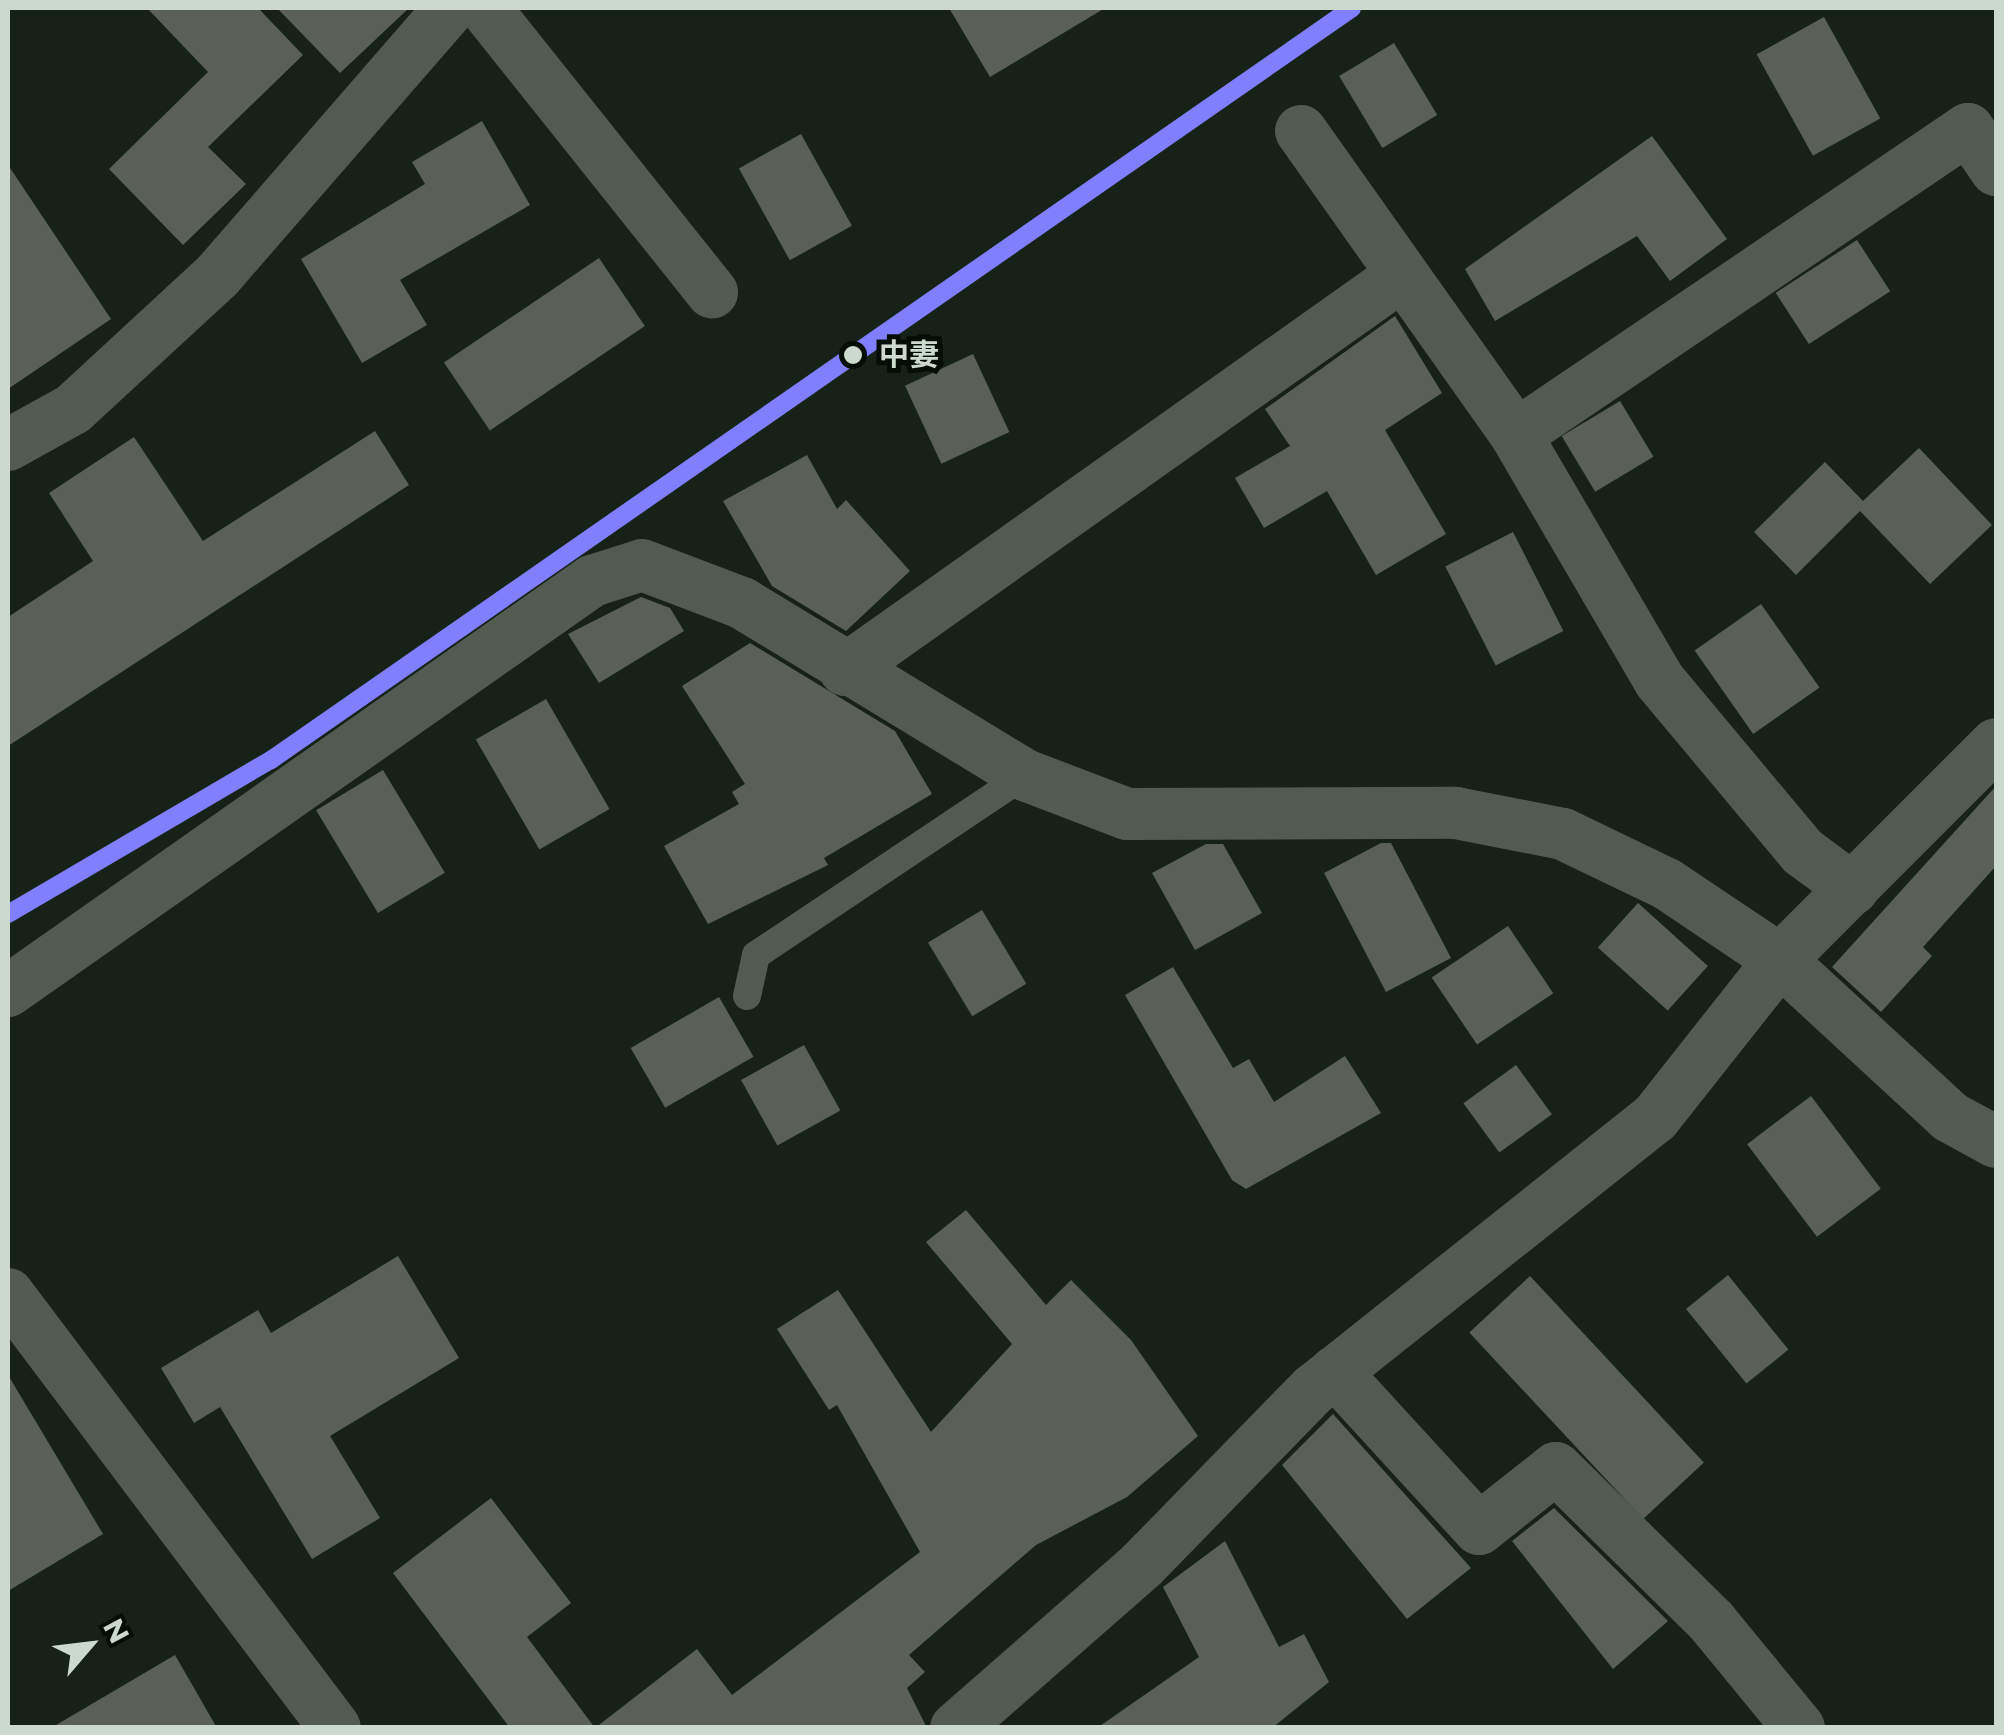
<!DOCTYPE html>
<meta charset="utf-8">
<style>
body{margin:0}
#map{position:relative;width:2004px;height:1735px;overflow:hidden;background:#162218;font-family:Montserrat,"Noto Sans JP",sans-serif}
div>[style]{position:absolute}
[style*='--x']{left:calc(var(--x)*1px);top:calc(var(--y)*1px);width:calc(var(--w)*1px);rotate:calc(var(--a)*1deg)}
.building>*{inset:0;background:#5a6055;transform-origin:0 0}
.lane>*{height:28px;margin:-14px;padding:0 14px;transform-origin:14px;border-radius:14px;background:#525b52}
.street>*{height:52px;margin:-26px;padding:0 26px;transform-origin:26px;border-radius:26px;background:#525b52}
.rail-1>*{height:18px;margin:-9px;padding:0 9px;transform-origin:9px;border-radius:9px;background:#8080ff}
.dots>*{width:28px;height:28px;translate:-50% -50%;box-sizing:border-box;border:5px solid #050e06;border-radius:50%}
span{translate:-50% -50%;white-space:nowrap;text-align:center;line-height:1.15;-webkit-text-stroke:10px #050e06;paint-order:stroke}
.stop-label{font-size:30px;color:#cbdacc;font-weight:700}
.left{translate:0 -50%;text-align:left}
.frame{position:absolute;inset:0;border:10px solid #cbdacc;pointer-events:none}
.north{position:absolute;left:40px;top:1595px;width:100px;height:100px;-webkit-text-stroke:8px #050e06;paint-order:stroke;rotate:62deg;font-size:28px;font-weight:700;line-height:40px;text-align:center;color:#cbdacc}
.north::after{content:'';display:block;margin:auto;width:35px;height:45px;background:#cbdacc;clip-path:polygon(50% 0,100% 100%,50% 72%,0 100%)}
</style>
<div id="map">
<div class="building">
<i style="clip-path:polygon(147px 8px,258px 8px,303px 55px,208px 147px,246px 184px,183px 245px,109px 169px,208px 72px)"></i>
<i style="clip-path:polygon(277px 8px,409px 8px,340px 73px)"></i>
<i style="clip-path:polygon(949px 8px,1105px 8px,990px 77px)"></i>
<i style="left:1824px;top:17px;width:116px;height:77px;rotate:61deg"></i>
<i style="left:1394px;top:43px;width:84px;height:64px;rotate:59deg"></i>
<i style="clip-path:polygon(482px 121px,530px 205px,400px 280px,427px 325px,362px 363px,301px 259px,425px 184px,412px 162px)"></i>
<i style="left:801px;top:134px;width:105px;height:71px;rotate:61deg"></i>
<i style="clip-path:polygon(1652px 136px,1727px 239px,1670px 281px,1637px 236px,1495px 321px,1465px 269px)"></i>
<i style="clip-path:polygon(8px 165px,111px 319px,8px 389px)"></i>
<i style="left:1857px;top:240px;width:61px;height:97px;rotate:57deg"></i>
<i style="left:599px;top:258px;width:82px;height:187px;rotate:56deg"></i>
<i style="clip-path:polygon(1395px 316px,1442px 393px,1385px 430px,1446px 534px,1376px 575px,1327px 491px,1264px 528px,1235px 478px,1290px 446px,1265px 409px)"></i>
<i style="left:973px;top:354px;width:86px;height:75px;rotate:65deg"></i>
<i style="left:1620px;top:401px;width:65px;height:68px;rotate:59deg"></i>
<i style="clip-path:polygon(375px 431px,409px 485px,8px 746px,8px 617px,93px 561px,49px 493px,134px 437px,203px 541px)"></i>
<i style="clip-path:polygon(1919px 448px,1992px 525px,1930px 584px,1860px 511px,1796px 575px,1754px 532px,1825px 462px,1863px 501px)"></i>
<i style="clip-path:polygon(807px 455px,837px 509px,846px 500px,910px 571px,846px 631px,772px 586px,723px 501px)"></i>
<i style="left:1513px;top:532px;width:111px;height:76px;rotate:63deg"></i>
<i style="clip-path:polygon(641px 597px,670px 608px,684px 631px,599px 683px,568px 634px)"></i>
<i style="left:1761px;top:604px;width:102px;height:81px;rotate:55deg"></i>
<i style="clip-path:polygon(750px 643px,895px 731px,932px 794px,824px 858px,828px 865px,708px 924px,664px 846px,739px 804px,732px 792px,745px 784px,682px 686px)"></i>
<i style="left:546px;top:699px;width:127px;height:81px;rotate:60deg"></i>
<i style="left:383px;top:770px;width:120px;height:78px;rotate:59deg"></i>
<i style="clip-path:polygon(1996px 786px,1996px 866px,1923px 947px,1932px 956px,1881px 1012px,1832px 967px)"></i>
<i style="clip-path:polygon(1381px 843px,1391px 843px,1451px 958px,1386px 992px,1324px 873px)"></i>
<i style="clip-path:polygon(1206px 844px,1223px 844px,1262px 913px,1195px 950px,1152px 873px)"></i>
<i style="left:1638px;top:903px;width:94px;height:60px;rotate:42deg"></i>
<i style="left:982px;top:910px;width:86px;height:63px;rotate:59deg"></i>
<i style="left:1508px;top:926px;width:81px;height:92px;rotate:56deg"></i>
<i style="clip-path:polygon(1173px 967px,1233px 1068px,1249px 1059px,1274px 1102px,1345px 1056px,1381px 1113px,1246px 1189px,1232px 1180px,1125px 995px)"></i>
<i style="left:719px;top:997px;width:69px;height:102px;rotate:60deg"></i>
<i style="left:804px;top:1045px;width:75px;height:72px;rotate:61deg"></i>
<i style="left:1516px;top:1065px;width:61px;height:65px;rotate:54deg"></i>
<i style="left:1811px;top:1096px;width:116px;height:80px;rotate:53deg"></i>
<i style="clip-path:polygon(966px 1210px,1046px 1305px,1071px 1280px,1131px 1340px,1198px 1436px,1127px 1497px,1036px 1545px,909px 1655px,925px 1672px,907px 1688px,927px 1728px,595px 1728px,697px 1649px,732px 1695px,920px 1552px,837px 1405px,829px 1410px,777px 1329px,838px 1290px,931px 1432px,1012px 1344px,926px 1242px)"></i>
<i style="clip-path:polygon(398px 1256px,459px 1358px,330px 1436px,380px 1518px,312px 1559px,220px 1407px,194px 1423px,161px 1368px,258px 1310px,271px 1333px)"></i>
<i style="left:1728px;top:1275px;width:96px;height:54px;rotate:51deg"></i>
<i style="left:1530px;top:1276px;width:255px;height:83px;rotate:47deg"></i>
<i style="clip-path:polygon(8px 1375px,103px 1534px,8px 1591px)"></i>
<i style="clip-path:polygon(1333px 1414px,1471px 1568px,1407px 1619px,1282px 1465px)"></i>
<i style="clip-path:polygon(491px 1498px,571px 1603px,527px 1637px,595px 1728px,510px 1728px,393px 1573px)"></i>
<i style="clip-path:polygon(1554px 1508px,1668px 1621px,1613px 1669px,1512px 1541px)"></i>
<i style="clip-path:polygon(1225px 1541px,1279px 1647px,1304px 1634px,1329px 1682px,1272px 1728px,1097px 1728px,1199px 1657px,1163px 1587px)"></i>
<i style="clip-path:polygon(175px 1655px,217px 1728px,51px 1728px)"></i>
</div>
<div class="lane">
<i style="--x:747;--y:996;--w:42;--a:-77.6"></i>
<i style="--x:756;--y:955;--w:324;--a:-33.8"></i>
</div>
<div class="street">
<i style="--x:485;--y:8;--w:364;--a:51.4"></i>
<i style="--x:1301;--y:131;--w:372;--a:54.7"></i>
<i style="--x:1516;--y:435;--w:284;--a:59.7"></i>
<i style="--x:1659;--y:680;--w:224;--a:50.1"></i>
<i style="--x:1803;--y:852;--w:62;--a:36.5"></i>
<i style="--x:1516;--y:435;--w:546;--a:-34.1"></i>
<i style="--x:1968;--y:129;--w:50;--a:55.7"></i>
<i style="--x:8;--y:445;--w:74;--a:-29"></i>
<i style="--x:73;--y:409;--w:197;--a:-42.7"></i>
<i style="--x:218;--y:275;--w:354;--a:-49"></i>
<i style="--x:845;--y:670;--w:683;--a:-35.34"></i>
<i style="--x:8;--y:991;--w:714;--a:-35.07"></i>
<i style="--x:592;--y:581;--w:52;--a:-17.7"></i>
<i style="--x:642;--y:565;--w:107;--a:20.8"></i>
<i style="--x:742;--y:603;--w:331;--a:31.3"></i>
<i style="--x:1025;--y:775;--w:109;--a:20.9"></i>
<i style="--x:1127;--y:814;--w:329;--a:-0.2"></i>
<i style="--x:1456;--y:813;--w:109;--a:11.1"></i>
<i style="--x:1563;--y:834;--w:115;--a:25.7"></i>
<i style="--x:1667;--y:884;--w:136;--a:33.9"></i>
<i style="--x:1780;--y:960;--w:231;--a:42.7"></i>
<i style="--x:1950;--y:1117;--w:52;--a:28.5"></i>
<i style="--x:8;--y:1294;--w:543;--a:53"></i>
<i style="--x:1335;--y:1372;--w:213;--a:47.5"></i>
<i style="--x:1479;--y:1529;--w:98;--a:-38.4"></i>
<i style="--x:1556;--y:1468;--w:219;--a:44.6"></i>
<i style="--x:1712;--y:1622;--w:137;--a:50.6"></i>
<i style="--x:956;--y:1728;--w:247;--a:-41.2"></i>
<i style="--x:1142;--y:1565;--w:246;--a:-45.7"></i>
<i style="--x:1314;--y:1389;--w:436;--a:-38.5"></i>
<i style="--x:1655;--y:1118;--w:201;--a:-51.7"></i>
<i style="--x:1780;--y:960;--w:305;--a:-45"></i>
</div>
<div class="rail-1">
<i style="--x:8;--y:914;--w:305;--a:-30.4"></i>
<i style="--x:271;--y:760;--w:1317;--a:-34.82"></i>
</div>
<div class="dots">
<i style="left:853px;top:355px;background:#cbdacc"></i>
</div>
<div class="stop-label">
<span class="left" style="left:879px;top:355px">中妻</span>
</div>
<div class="frame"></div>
<div class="north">N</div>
</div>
